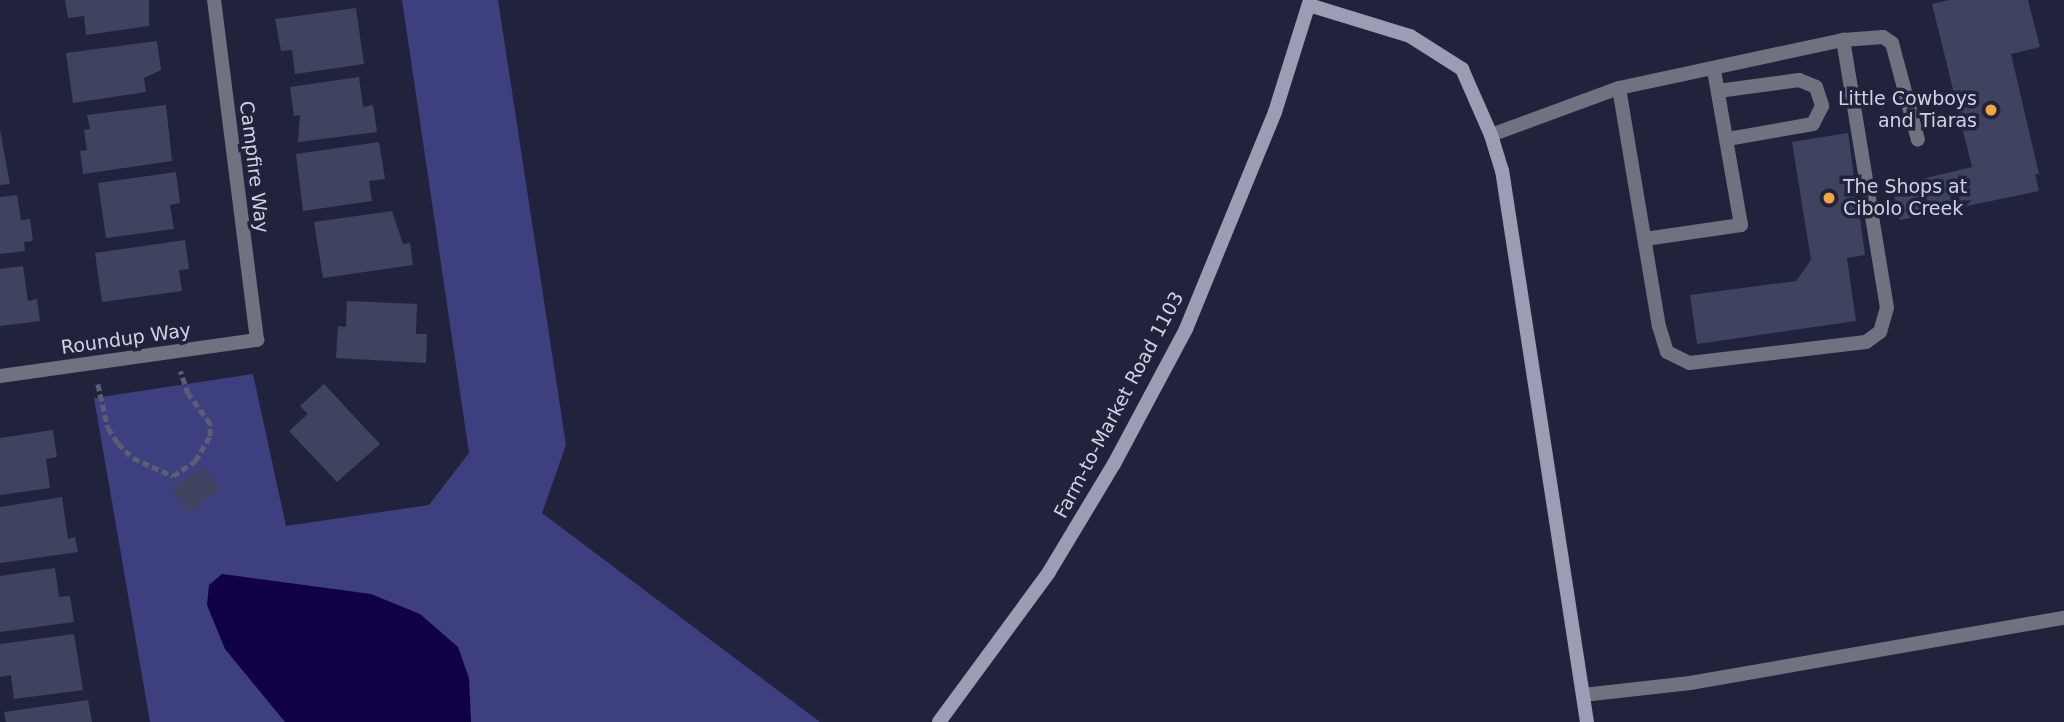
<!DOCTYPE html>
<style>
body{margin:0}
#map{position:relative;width:2064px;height:722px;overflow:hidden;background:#21233d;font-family:"DejaVu Sans",sans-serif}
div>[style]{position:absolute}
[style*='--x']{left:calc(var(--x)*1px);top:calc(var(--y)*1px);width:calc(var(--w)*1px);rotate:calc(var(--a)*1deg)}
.green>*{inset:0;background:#3e3f7e}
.water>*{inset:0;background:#100044}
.building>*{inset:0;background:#404360;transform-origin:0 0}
.path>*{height:4.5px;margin-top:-2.25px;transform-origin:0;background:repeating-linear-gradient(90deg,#5b5d74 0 7px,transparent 0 10.5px)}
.lane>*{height:14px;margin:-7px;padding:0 7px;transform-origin:7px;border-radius:7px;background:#707280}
.street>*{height:14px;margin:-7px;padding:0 7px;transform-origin:7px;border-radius:7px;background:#707280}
.secondary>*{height:14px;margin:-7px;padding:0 7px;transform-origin:7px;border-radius:7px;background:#9a9db4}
.dots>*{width:19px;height:19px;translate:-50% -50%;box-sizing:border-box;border:4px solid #21233d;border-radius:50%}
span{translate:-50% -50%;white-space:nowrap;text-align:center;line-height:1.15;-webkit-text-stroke:7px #21233d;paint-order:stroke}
.poi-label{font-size:19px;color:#d0d2e4}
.right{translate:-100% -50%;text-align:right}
.left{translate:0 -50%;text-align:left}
.street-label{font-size:19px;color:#d0d2e4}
</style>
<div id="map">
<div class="green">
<i style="clip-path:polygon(402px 0,498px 0,566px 445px,542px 513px,820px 722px,150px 722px,94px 398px,253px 374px,286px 526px,429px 505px,469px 453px)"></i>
</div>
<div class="water">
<i style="clip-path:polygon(222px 574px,371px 594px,420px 614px,458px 647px,469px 678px,471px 722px,285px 722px,225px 649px,207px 605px,209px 585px)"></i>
</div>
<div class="building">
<i style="clip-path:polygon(65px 0,149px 0,149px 26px,86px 35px,84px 16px,68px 18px)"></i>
<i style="clip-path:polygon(1949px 0,2028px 0,2040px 47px,2011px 54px,2039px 174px,2035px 174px,2039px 191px,1900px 220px,1892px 186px,1972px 167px,1932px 4px)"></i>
<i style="clip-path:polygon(356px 8px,364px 64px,295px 74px,292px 50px,281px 51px,275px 19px)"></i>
<i style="clip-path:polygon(157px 41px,161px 70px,144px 78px,146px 92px,73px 103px,66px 53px)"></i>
<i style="clip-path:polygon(359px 77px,363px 107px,373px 105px,377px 132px,298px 142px,300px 115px,294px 116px,290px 87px)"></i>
<i style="clip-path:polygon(166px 105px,172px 161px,83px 174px,80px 151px,87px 150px,84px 130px,90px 129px,87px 115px)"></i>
<i style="clip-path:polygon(0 130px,10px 184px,0 185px)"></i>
<i style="clip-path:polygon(1848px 133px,1865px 255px,1847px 258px,1856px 321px,1697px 344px,1690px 295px,1796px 281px,1811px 260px,1792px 142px)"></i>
<i style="clip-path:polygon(379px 142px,385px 179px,369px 181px,372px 201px,303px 211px,296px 154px)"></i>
<i style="clip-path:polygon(176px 172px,180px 203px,170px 205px,174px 229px,106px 238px,98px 183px)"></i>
<i style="clip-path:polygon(17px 195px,21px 220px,30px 219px,33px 241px,24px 242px,25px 251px,0 254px,0 197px)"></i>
<i style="clip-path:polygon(392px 211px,403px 244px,410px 243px,413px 265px,323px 278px,314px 222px)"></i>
<i style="clip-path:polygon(185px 240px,189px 269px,179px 270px,182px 291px,102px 302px,95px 253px)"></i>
<i style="clip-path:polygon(23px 266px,28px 301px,37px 299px,40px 321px,0 326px,0 269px)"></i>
<i style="clip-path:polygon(347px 301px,417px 304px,416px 334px,427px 334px,426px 363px,336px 358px,338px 326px,346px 327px)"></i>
<i style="clip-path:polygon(324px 384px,380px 444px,337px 482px,289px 431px,308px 414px,300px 406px)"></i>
<i style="clip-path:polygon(53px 430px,57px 457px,46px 459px,50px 488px,0 495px,0 438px)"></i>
<i style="left:203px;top:466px;width:29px;height:39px;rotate:54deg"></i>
<i style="clip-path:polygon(62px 497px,68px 539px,75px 537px,78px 552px,0 563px,0 507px)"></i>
<i style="clip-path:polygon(55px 568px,59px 597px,70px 596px,74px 622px,0 632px,0 576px)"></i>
<i style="clip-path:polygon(74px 634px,83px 690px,14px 699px,11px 675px,0 677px,0 644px)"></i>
<i style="clip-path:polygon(88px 700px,92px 722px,6px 722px,4px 712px)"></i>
</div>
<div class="path">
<i style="--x:98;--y:384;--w:45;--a:77.2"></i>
<i style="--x:108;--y:428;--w:18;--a:56"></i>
<i style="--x:118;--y:443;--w:21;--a:45"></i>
<i style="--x:133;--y:458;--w:44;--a:24.2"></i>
<i style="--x:173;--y:476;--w:27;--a:-34"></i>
<i style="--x:195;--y:461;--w:29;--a:-59"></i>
<i style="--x:210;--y:436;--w:12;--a:-90"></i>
<i style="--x:210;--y:424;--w:37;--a:-126"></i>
<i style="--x:188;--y:394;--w:24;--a:-109"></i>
</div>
<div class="lane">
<i style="--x:1619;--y:88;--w:241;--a:80.5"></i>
<i style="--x:1659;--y:326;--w:27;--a:73"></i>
<i style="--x:1667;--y:352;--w:25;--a:26"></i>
<i style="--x:1690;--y:363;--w:177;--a:-6.8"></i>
<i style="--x:1866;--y:342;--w:17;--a:-36"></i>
<i style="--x:1880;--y:332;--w:25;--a:-74"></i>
<i style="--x:1887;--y:308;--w:272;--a:-99.3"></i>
<i style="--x:1718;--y:91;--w:82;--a:-7.7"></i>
<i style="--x:1799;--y:80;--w:18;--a:22"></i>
<i style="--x:1816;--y:87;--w:20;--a:72"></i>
<i style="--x:1822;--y:106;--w:20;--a:117"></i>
<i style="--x:1813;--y:124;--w:86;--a:170"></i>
<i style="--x:1491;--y:135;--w:136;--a:-20.2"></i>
<i style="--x:1619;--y:88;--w:229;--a:-12.1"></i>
<i style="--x:1843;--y:40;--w:40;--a:-4.3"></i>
<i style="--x:1883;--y:37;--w:11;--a:34"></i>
<i style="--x:1892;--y:43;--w:100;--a:75"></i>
<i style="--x:1645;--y:239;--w:97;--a:-8.3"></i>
<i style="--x:1741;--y:225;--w:157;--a:-99.9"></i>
<i style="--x:1583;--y:695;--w:108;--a:-6.4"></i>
<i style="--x:1690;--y:683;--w:380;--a:-9.9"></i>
</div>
<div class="street">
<i style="--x:0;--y:376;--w:260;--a:-8"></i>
<i style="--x:257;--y:340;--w:343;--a:-97.2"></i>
</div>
<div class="secondary">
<i style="--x:1309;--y:5;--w:106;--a:17.1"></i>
<i style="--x:1410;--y:36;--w:62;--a:32.4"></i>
<i style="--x:1462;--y:69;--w:72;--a:66.3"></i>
<i style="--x:1491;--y:135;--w:37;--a:73"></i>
<i style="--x:1502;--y:170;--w:559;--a:81.25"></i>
<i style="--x:939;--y:722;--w:186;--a:-53.7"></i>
<i style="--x:1049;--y:572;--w:126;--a:-59"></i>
<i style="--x:1114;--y:464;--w:153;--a:-61.9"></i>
<i style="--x:1186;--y:329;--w:235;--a:-67.7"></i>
<i style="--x:1275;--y:112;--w:117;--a:-72.6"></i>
</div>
<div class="dots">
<i style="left:1991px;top:110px;background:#f2a541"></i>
<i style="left:1829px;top:198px;background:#f2a541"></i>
</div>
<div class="poi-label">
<span class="right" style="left:1977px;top:110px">Little Cowboys<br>and Tiaras</span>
<span class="left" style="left:1843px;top:198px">The Shops at<br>Cibolo Creek</span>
</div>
<div class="street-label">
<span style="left:254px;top:167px;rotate:83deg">Campfire Way</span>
<span style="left:126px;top:339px;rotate:-8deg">Roundup Way</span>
<span style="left:1119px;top:405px;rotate:-62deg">Farm-to-Market Road 1103</span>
</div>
</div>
